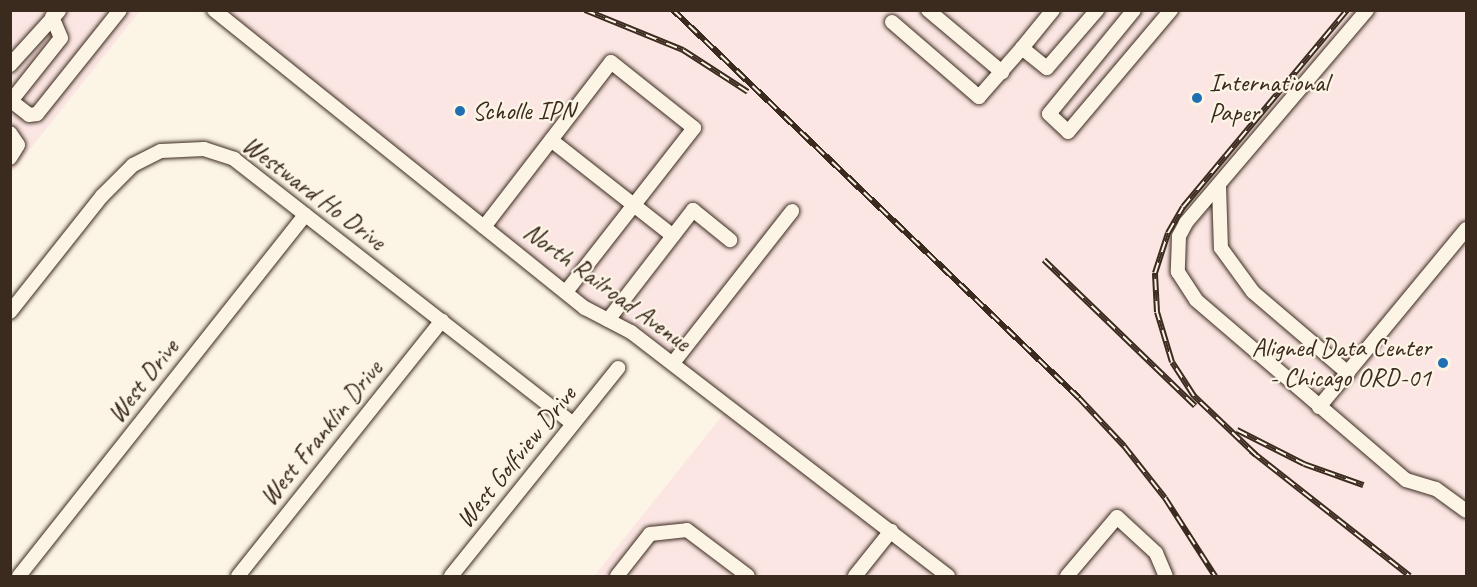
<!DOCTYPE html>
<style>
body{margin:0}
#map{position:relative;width:1477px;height:587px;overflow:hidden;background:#fcf5e5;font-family:Caveat,sans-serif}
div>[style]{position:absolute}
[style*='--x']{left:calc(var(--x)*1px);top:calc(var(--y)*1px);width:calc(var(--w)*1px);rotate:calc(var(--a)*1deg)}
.built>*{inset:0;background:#fbe6e3}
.roads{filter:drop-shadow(0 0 2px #3b2a1e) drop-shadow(0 0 2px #3b2a1e)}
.minor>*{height:14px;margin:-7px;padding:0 7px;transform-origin:7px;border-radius:7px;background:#fcf5e5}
.rail>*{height:6px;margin-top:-3px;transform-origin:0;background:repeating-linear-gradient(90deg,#fcf5e5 0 11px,#3b2a1e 0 22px);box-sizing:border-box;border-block:2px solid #3b2a1e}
.dots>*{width:16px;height:16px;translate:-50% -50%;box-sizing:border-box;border:3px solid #fcf5e5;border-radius:50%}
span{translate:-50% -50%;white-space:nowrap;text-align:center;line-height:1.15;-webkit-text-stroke:4.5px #fcf5e5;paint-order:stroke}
.poi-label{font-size:26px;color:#3b2a1e}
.left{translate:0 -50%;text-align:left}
.right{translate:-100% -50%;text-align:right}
.street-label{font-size:26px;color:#3b2a1e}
.frame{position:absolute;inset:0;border:12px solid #3b2a1e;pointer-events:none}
</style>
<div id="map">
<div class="built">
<i style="clip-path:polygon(11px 11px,140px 11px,11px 173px)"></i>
<i style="clip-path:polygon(214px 11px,1466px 11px,1466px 576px,594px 576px,729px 407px,585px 308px)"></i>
</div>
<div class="roads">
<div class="minor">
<i style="--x:214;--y:10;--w:476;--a:38.8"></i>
<i style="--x:585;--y:308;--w:52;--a:27.6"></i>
<i style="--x:631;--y:332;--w:400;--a:37.6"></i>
<i style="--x:928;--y:10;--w:97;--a:40"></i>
<i style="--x:1134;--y:10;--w:134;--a:129.3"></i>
<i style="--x:1049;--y:114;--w:26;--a:43"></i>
<i style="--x:1068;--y:132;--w:160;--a:-49.8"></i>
<i style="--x:1367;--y:10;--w:280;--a:130.4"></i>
<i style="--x:1186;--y:223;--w:15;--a:118"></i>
<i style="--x:1179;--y:236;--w:36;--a:92"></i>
<i style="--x:1178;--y:272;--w:33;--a:57"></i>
<i style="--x:1196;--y:300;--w:277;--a:40.6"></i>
<i style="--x:1406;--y:480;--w:31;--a:17"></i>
<i style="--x:1436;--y:489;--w:37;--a:36"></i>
<i style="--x:892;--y:22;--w:115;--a:40.8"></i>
<i style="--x:979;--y:97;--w:65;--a:-48.7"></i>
<i style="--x:1022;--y:48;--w:32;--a:39"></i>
<i style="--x:1047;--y:68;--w:77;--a:-49.2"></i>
<i style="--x:1022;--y:48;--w:49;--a:-50.8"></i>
<i style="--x:10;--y:65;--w:73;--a:-47.8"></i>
<i style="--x:10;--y:100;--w:24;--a:38"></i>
<i style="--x:29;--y:115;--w:8;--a:-7"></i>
<i style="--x:37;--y:114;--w:133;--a:-51.4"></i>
<i style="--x:11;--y:101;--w:80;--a:-51.6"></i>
<i style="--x:61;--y:38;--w:23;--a:-113"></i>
<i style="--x:10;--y:133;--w:14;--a:56"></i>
<i style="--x:18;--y:145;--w:15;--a:122"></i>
<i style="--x:551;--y:140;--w:155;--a:38.2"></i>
<i style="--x:1219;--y:186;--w:62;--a:88.2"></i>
<i style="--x:1221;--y:248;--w:54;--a:54"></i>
<i style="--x:1253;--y:292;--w:125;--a:40.5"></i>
<i style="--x:484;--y:227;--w:208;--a:-52.4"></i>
<i style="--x:611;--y:62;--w:106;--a:38.5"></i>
<i style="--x:694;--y:128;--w:208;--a:128"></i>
<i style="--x:10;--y:312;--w:148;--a:-51.6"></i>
<i style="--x:102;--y:196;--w:44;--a:-45"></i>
<i style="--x:133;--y:165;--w:31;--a:-27"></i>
<i style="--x:161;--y:151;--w:43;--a:-2.7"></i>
<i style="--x:204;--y:149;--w:32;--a:18"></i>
<i style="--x:234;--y:159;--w:430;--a:38"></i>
<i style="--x:608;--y:320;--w:139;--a:-52.3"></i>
<i style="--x:693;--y:210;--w:48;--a:39"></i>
<i style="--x:673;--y:363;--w:193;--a:-51.9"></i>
<i style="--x:1319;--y:407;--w:231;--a:-50.4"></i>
<i style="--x:19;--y:576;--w:461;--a:-51.6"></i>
<i style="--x:238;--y:576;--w:327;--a:-51.4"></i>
<i style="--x:451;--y:576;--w:267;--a:-51.2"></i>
<i style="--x:617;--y:576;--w:53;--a:-51.8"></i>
<i style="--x:650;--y:534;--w:37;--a:-6"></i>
<i style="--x:687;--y:530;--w:76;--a:37"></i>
<i style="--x:855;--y:576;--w:58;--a:-51.3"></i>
<i style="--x:1067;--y:576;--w:77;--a:-49.7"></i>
<i style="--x:1117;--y:517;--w:53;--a:42.7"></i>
<i style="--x:1156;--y:553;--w:25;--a:67"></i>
</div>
</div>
<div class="rail">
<i style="--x:585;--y:10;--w:106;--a:22.2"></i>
<i style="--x:683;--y:50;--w:77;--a:32.9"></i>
<i style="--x:673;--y:10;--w:562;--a:43.7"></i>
<i style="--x:1079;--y:398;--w:66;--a:46.8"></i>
<i style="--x:1124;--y:446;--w:66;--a:51.7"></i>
<i style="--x:1165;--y:498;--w:93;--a:57.3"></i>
<i style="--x:1044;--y:260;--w:210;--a:44"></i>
<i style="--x:1237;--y:430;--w:75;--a:26.9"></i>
<i style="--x:1304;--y:464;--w:63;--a:19.6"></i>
<i style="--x:1251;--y:451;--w:202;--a:38.2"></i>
<i style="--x:1256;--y:455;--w:86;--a:-136.4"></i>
<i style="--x:1194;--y:396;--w:40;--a:-122.9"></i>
<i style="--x:1172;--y:362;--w:52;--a:-106.7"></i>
<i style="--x:1157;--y:312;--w:39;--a:-93"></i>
<i style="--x:1155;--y:273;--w:42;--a:-72"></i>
<i style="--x:1168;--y:233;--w:30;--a:-60"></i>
<i style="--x:1183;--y:207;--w:256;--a:-50.2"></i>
</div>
<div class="dots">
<i style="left:1197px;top:98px;background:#1f6fb2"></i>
<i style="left:460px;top:111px;background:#1f6fb2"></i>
<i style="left:1443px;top:363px;background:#1f6fb2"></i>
</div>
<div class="poi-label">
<span class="left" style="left:1209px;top:98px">International<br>Paper</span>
<span class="left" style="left:472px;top:111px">Scholle IPN</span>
<span class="right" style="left:1431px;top:363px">Aligned Data Center<br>- Chicago ORD-01</span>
</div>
<div class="street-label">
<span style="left:314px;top:193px;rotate:37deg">Westward Ho Drive</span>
<span style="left:607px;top:287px;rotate:36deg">North Railroad Avenue</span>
<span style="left:143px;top:381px;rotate:-52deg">West Drive</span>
<span style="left:321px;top:433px;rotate:-51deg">West Franklin Drive</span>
<span style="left:516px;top:457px;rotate:-51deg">West Golfview Drive</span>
</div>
<div class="frame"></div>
</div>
